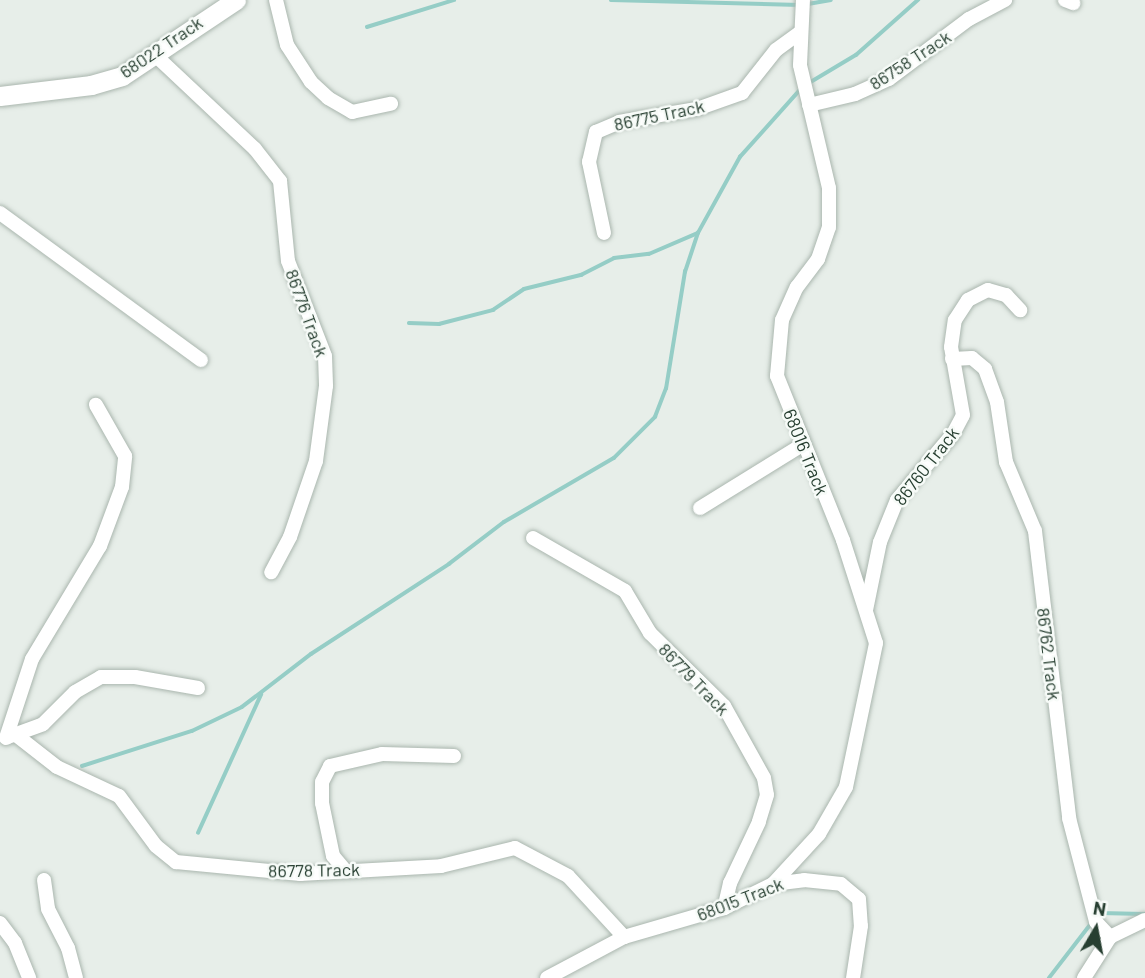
<!DOCTYPE html>
<style>
body{margin:0}
#map{position:relative;width:1145px;height:978px;overflow:hidden;background:#e7eee9;font-family:Barlow,sans-serif}
div>[style]{position:absolute}
[style*='--x']{left:calc(var(--x)*1px);top:calc(var(--y)*1px);width:calc(var(--w)*1px);rotate:calc(var(--a)*1deg)}
.stream>*{height:3.5px;margin:-1.75px;padding:0 1.75px;transform-origin:1.75px;border-radius:1.75px;background:#95cdc6}
.roads{filter:drop-shadow(0 0 2px #aab6ae) drop-shadow(0 0 2px #aab6ae)}
.street>*{height:14px;margin:-7px;padding:0 7px;transform-origin:7px;border-radius:7px;background:#fff}
.secondary>*{height:19px;margin:-9.5px;padding:0 9.5px;transform-origin:9.5px;border-radius:9.5px;background:#fff}
span{translate:-50% -50%;white-space:nowrap;text-align:center;line-height:1.15;-webkit-text-stroke:5px #f7fbf8;paint-order:stroke}
.street-label{font-size:18px;color:#273f31}
.north{position:absolute;left:1061px;top:894px;width:70px;height:70px;-webkit-text-stroke:5px #f7fbf8;paint-order:stroke;rotate:10deg;font-size:19px;font-weight:700;line-height:28px;text-align:center;color:#273f31}
.north::after{content:'';display:block;margin:auto;width:24px;height:32px;background:#273f31;clip-path:polygon(50% 0,100% 100%,50% 72%,0 100%)}
</style>
<div id="map">
<div class="stream">
<i style="--x:611;--y:0;--w:189;--a:1.5"></i>
<i style="--x:808;--y:4;--w:23;--a:-10"></i>
<i style="--x:367;--y:27;--w:91;--a:-17.2"></i>
<i style="--x:809;--y:83;--w:55;--a:-30.8"></i>
<i style="--x:856;--y:55;--w:83;--a:-41.6"></i>
<i style="--x:409;--y:323;--w:30;--a:2"></i>
<i style="--x:439;--y:324;--w:56;--a:-14.5"></i>
<i style="--x:493;--y:310;--w:37;--a:-34"></i>
<i style="--x:524;--y:289;--w:59;--a:-13.8"></i>
<i style="--x:581;--y:275;--w:37;--a:-27"></i>
<i style="--x:614;--y:258;--w:35;--a:-7"></i>
<i style="--x:649;--y:254;--w:53;--a:-23.2"></i>
<i style="--x:82;--y:766;--w:115;--a:-17.7"></i>
<i style="--x:192;--y:731;--w:55;--a:-25.6"></i>
<i style="--x:242;--y:707;--w:87;--a:-37.5"></i>
<i style="--x:311;--y:654;--w:165;--a:-33.1"></i>
<i style="--x:449;--y:564;--w:69;--a:-37.4"></i>
<i style="--x:504;--y:522;--w:127;--a:-30.2"></i>
<i style="--x:614;--y:458;--w:58;--a:-45"></i>
<i style="--x:655;--y:417;--w:30;--a:-69"></i>
<i style="--x:666;--y:389;--w:119;--a:-80.8"></i>
<i style="--x:685;--y:272;--w:41;--a:-71.6"></i>
<i style="--x:698;--y:233;--w:87;--a:-61.1"></i>
<i style="--x:740;--y:157;--w:90;--a:-48.2"></i>
<i style="--x:198;--y:833;--w:152;--a:-65.5"></i>
<i style="--x:1100;--y:913;--w:44;--a:1.3"></i>
<i style="--x:1049;--y:978;--w:67;--a:-52.3"></i>
</div>
<div class="roads">
<div class="street">
<i style="--x:276;--y:0;--w:46;--a:76.3"></i>
<i style="--x:287;--y:45;--w:44;--a:57"></i>
<i style="--x:311;--y:82;--w:23;--a:43"></i>
<i style="--x:328;--y:98;--w:28;--a:30"></i>
<i style="--x:352;--y:112;--w:40;--a:-12"></i>
<i style="--x:1065;--y:0;--w:9;--a:21"></i>
<i style="--x:155;--y:55;--w:137;--a:43.2"></i>
<i style="--x:255;--y:149;--w:41;--a:52"></i>
<i style="--x:280;--y:181;--w:80;--a:84.3"></i>
<i style="--x:288;--y:261;--w:102;--a:68.7"></i>
<i style="--x:325;--y:356;--w:30;--a:88"></i>
<i style="--x:326;--y:386;--w:76;--a:97.6"></i>
<i style="--x:316;--y:461;--w:80;--a:108.9"></i>
<i style="--x:290;--y:537;--w:40;--a:118"></i>
<i style="--x:809;--y:105;--w:47;--a:-13.4"></i>
<i style="--x:855;--y:94;--w:37;--a:-24"></i>
<i style="--x:889;--y:79;--w:100;--a:-36.9"></i>
<i style="--x:969;--y:19;--w:41;--a:-27.8"></i>
<i style="--x:0;--y:213;--w:249;--a:36.2"></i>
<i style="--x:604;--y:233;--w:73;--a:-101.9"></i>
<i style="--x:589;--y:162;--w:31;--a:-77"></i>
<i style="--x:596;--y:132;--w:25;--a:-23"></i>
<i style="--x:619;--y:122;--w:79;--a:-9.5"></i>
<i style="--x:697;--y:109;--w:48;--a:-19.6"></i>
<i style="--x:742;--y:93;--w:55;--a:-51.7"></i>
<i style="--x:776;--y:50;--w:29;--a:-36"></i>
<i style="--x:952;--y:359;--w:20;--a:-3"></i>
<i style="--x:972;--y:358;--w:17;--a:40"></i>
<i style="--x:985;--y:369;--w:35;--a:70"></i>
<i style="--x:997;--y:402;--w:61;--a:81.5"></i>
<i style="--x:1006;--y:462;--w:75;--a:67.2"></i>
<i style="--x:1035;--y:531;--w:289;--a:83.2"></i>
<i style="--x:1069;--y:818;--w:107;--a:75.4"></i>
<i style="--x:1096;--y:922;--w:21;--a:47"></i>
<i style="--x:1110;--y:937;--w:39;--a:-26"></i>
<i style="--x:700;--y:508;--w:120;--a:-31.7"></i>
<i style="--x:533;--y:538;--w:106;--a:29.9"></i>
<i style="--x:625;--y:591;--w:49;--a:59.2"></i>
<i style="--x:650;--y:633;--w:104;--a:44.6"></i>
<i style="--x:724;--y:706;--w:82;--a:60.9"></i>
<i style="--x:764;--y:778;--w:17;--a:80"></i>
<i style="--x:767;--y:795;--w:28;--a:107"></i>
<i style="--x:759;--y:822;--w:68;--a:115.4"></i>
<i style="--x:730;--y:883;--w:26;--a:103"></i>
<i style="--x:866;--y:610;--w:69;--a:-78.4"></i>
<i style="--x:880;--y:542;--w:45;--a:-68"></i>
<i style="--x:897;--y:500;--w:87;--a:-49.7"></i>
<i style="--x:953;--y:434;--w:21;--a:-62"></i>
<i style="--x:963;--y:415;--w:69;--a:-100"></i>
<i style="--x:951;--y:347;--w:27;--a:-82"></i>
<i style="--x:955;--y:320;--w:24;--a:-57"></i>
<i style="--x:968;--y:300;--w:22;--a:-27"></i>
<i style="--x:988;--y:290;--w:19;--a:16"></i>
<i style="--x:1006;--y:295;--w:21;--a:47"></i>
<i style="--x:16;--y:735;--w:52;--a:38"></i>
<i style="--x:57;--y:767;--w:68;--a:25.1"></i>
<i style="--x:119;--y:796;--w:62;--a:53.5"></i>
<i style="--x:156;--y:846;--w:26;--a:39"></i>
<i style="--x:176;--y:862;--w:125;--a:5.5"></i>
<i style="--x:300;--y:874;--w:141;--a:-3.2"></i>
<i style="--x:441;--y:866;--w:76;--a:-13.7"></i>
<i style="--x:515;--y:848;--w:60;--a:27.8"></i>
<i style="--x:568;--y:876;--w:83;--a:47.4"></i>
<i style="--x:8;--y:737;--w:37;--a:-20"></i>
<i style="--x:43;--y:724;--w:45;--a:-45"></i>
<i style="--x:75;--y:692;--w:30;--a:-30"></i>
<i style="--x:101;--y:677;--w:34;--a:0"></i>
<i style="--x:135;--y:677;--w:64;--a:9.9"></i>
<i style="--x:6;--y:738;--w:83;--a:-71.8"></i>
<i style="--x:32;--y:659;--w:132;--a:-59"></i>
<i style="--x:100;--y:546;--w:63;--a:-69.6"></i>
<i style="--x:122;--y:487;--w:31;--a:-84"></i>
<i style="--x:125;--y:456;--w:59;--a:-119.6"></i>
<i style="--x:344;--y:869;--w:17;--a:-130"></i>
<i style="--x:333;--y:856;--w:54;--a:-101.7"></i>
<i style="--x:322;--y:803;--w:21;--a:-90"></i>
<i style="--x:322;--y:782;--w:18;--a:-63"></i>
<i style="--x:330;--y:766;--w:53;--a:-13"></i>
<i style="--x:382;--y:754;--w:72;--a:1.6"></i>
<i style="--x:44;--y:880;--w:29;--a:82"></i>
<i style="--x:48;--y:909;--w:44;--a:62.9"></i>
<i style="--x:68;--y:948;--w:31;--a:75"></i>
<i style="--x:773;--y:884;--w:68;--a:-47.4"></i>
<i style="--x:819;--y:834;--w:54;--a:-60.1"></i>
<i style="--x:846;--y:787;--w:147;--a:-78.2"></i>
<i style="--x:876;--y:643;--w:108;--a:-107.8"></i>
<i style="--x:843;--y:540;--w:177;--a:-111.9"></i>
<i style="--x:777;--y:376;--w:56;--a:-84.9"></i>
<i style="--x:782;--y:320;--w:36;--a:-66"></i>
<i style="--x:797;--y:287;--w:35;--a:-53"></i>
<i style="--x:818;--y:259;--w:34;--a:-71"></i>
<i style="--x:829;--y:227;--w:39;--a:-90"></i>
<i style="--x:829;--y:188;--w:126;--a:-103.3"></i>
<i style="--x:800;--y:65;--w:65;--a:-87.4"></i>
<i style="--x:0;--y:923;--w:25;--a:53"></i>
<i style="--x:15;--y:943;--w:38;--a:68"></i>
<i style="--x:547;--y:978;--w:87;--a:-28"></i>
<i style="--x:624;--y:937;--w:104;--a:-16.2"></i>
<i style="--x:724;--y:908;--w:55;--a:-26.1"></i>
<i style="--x:773;--y:884;--w:31;--a:-7"></i>
<i style="--x:804;--y:880;--w:37;--a:6"></i>
<i style="--x:841;--y:884;--w:23;--a:40"></i>
<i style="--x:859;--y:899;--w:27;--a:86"></i>
<i style="--x:861;--y:926;--w:53;--a:98.7"></i>
<i style="--x:1084;--y:978;--w:49;--a:-57.6"></i>
</div>
<div class="secondary">
<i style="--x:0;--y:96;--w:92;--a:-6.9"></i>
<i style="--x:91;--y:85;--w:32;--a:-16"></i>
<i style="--x:122;--y:76;--w:137;--a:-33.7"></i>
</div>
</div>
<div class="street-label">
<span style="left:161px;top:47px;rotate:-34deg">68022 Track</span>
<span style="left:910px;top:60px;rotate:-33deg">86758 Track</span>
<span style="left:659px;top:115px;rotate:-12deg">86775 Track</span>
<span style="left:307px;top:313px;rotate:70deg">86776 Track</span>
<span style="left:806px;top:452px;rotate:68deg">68016 Track</span>
<span style="left:926px;top:466px;rotate:-52deg">86760 Track</span>
<span style="left:1049px;top:654px;rotate:83deg">86762 Track</span>
<span style="left:694px;top:679px;rotate:46deg">86779 Track</span>
<span style="left:314px;top:870px;rotate:-1deg">86778 Track</span>
<span style="left:740px;top:899px;rotate:-21deg">68015 Track</span>
</div>
<div class="north">N</div>
</div>
